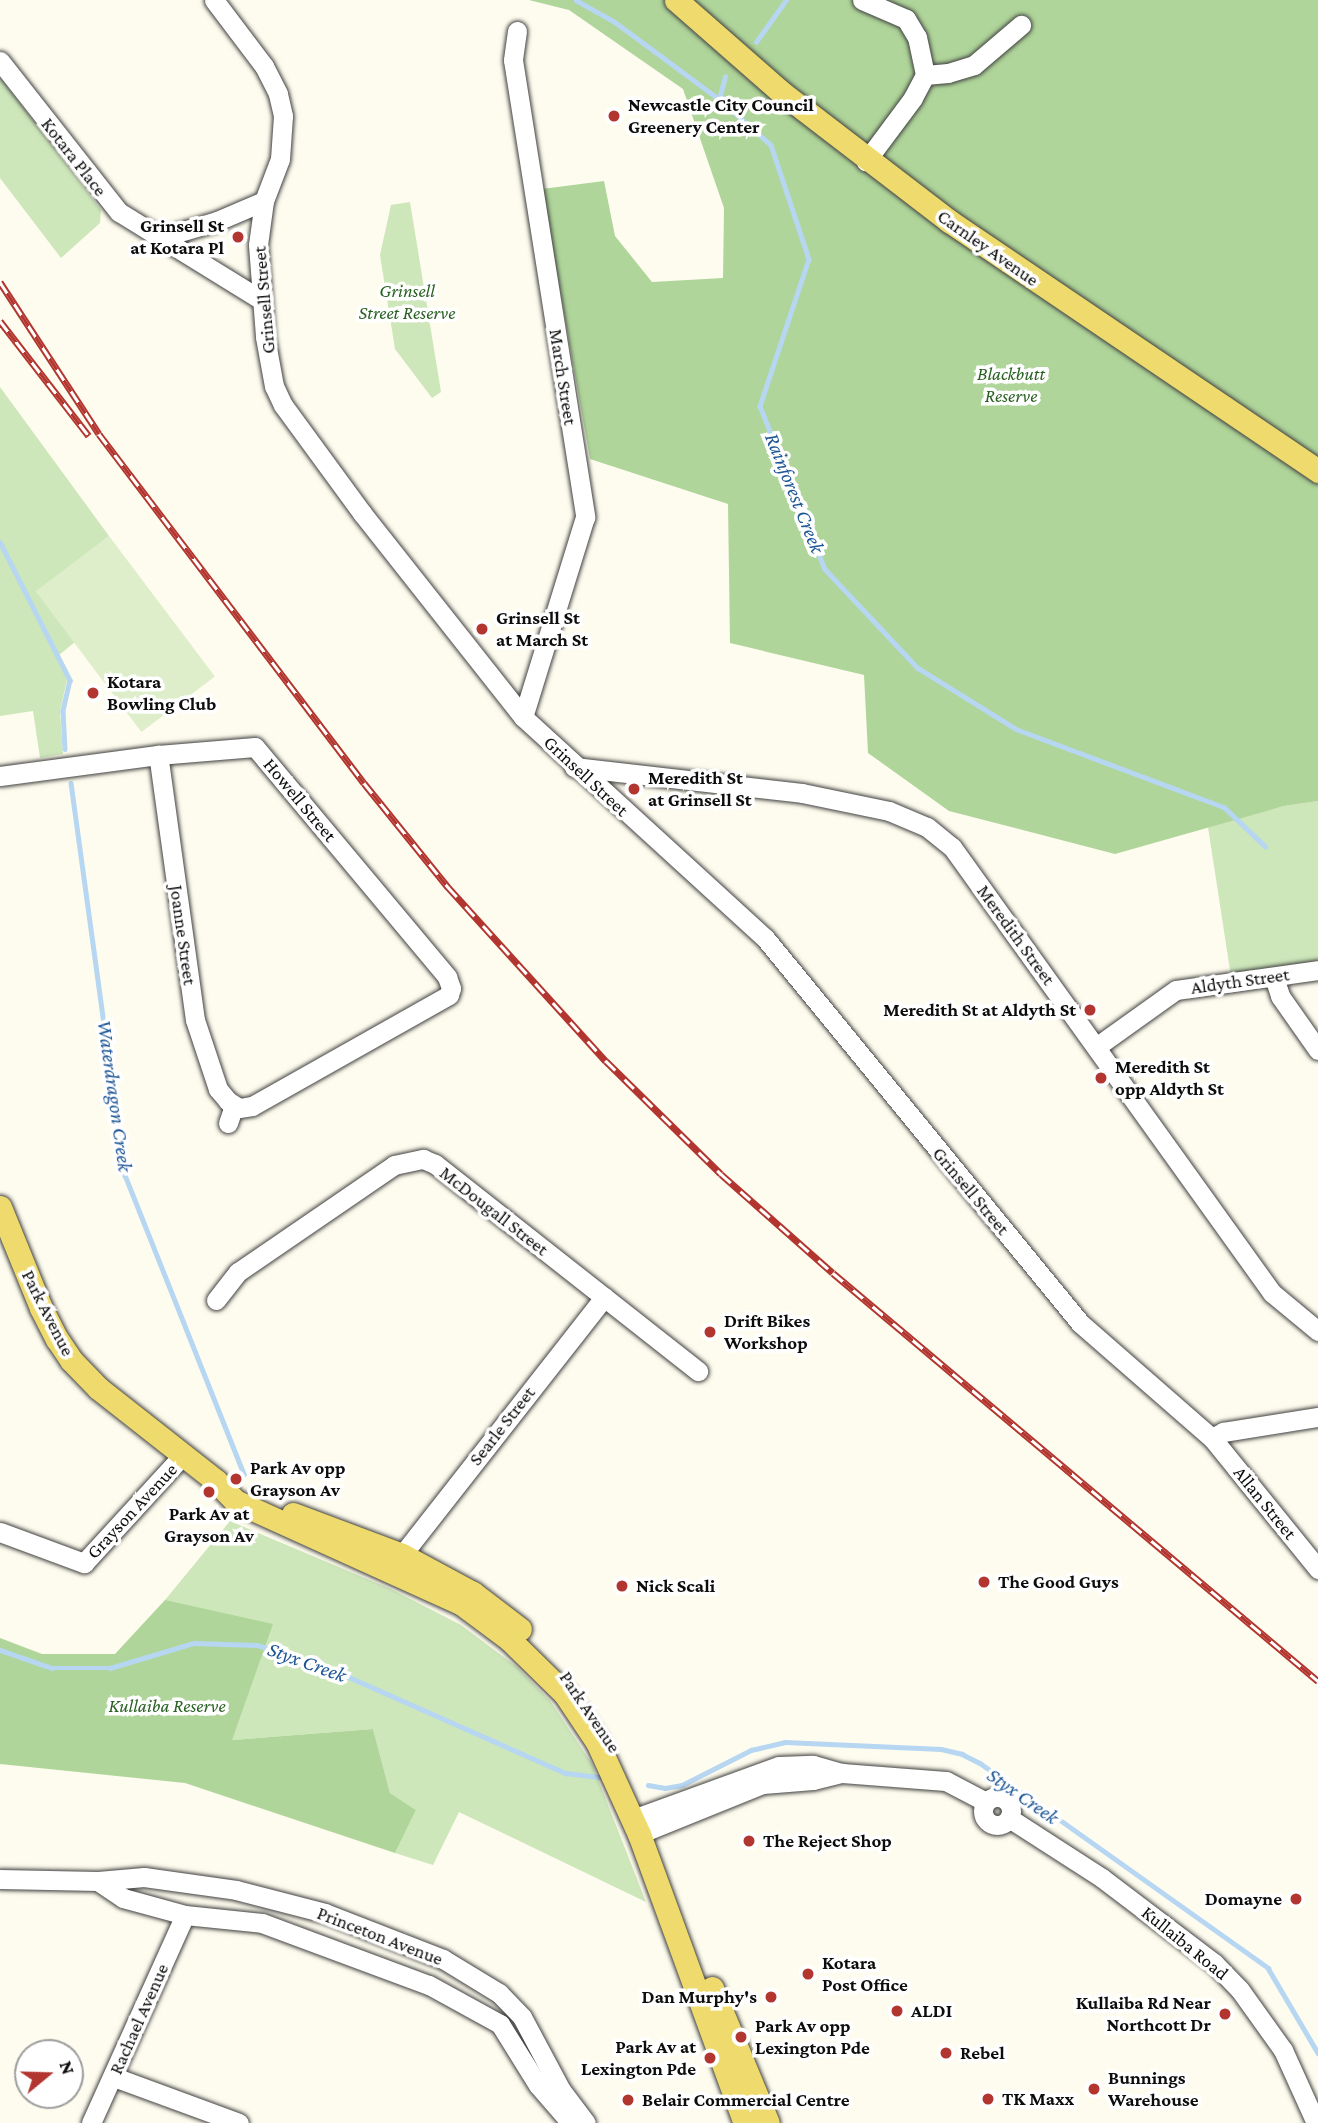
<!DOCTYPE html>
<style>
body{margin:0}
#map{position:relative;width:1318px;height:2123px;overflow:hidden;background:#fefcee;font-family:"Crimson Pro",serif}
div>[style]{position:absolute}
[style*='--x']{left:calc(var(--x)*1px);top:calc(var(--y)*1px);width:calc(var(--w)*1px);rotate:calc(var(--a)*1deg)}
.green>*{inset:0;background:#cde6ba}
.forest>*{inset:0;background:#afd59a}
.pitch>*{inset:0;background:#deeecb;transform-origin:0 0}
.stream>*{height:4.5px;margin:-2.25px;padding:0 2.25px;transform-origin:2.25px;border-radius:2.25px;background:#b6d6f2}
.roads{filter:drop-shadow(0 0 2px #404040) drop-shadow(0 0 2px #404040)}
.minor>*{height:19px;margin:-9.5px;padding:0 9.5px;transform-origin:9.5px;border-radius:9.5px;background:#fff}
.minor>.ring{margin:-9.5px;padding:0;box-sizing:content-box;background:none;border:19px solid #fff;border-radius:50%}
.major>*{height:23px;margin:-11.5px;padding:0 11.5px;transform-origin:11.5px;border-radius:11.5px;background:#efdb6d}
.rail>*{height:7px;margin-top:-3.5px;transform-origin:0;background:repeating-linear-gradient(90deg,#fff 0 13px,#b3352f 0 26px);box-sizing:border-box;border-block:2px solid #b3352f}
.dots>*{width:19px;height:19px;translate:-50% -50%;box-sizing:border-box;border:4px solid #fff;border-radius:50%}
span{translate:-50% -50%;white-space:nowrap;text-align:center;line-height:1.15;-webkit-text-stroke:7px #fff;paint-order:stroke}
.poi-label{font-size:19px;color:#0d0d0d;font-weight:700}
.left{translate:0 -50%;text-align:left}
.right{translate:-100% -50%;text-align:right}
.street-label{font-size:19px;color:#0d0d0d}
.park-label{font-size:19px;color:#296022;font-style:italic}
.water-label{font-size:21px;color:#1f5796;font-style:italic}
.north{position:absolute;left:14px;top:2039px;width:70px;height:70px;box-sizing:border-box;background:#fff;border:2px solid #9e9e9e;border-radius:50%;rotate:71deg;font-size:19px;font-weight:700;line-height:28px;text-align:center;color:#0d0d0d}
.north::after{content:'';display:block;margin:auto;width:24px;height:32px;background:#b3352f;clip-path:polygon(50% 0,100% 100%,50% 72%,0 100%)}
</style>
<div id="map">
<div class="green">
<i style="clip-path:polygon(0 77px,101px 210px,100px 223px,61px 258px,0 178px)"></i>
<i style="clip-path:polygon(410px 202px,441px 392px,432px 398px,395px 349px,380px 255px,391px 205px)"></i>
<i style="clip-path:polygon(0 387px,109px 536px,37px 592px,75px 642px,59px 655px,67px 680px,60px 711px,63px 754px,40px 758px,33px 711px,0 716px)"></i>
<i style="clip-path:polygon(1318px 801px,1318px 970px,1232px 983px,1208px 827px,1284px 806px)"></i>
<i style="clip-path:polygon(230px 1521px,391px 1589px,461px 1625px,517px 1667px,551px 1702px,592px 1764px,646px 1902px,459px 1812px,433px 1865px,395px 1853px,416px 1810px,390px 1793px,373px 1729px,232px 1740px,165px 1600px)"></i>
</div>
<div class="forest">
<i style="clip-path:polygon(529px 0,1318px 0,1318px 801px,1284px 806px,1115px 854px,949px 811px,868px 753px,864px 675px,730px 643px,728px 504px,590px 459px,542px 189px,604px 181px,615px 236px,652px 282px,723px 278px,724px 208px,683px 89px,569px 10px)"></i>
<i style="clip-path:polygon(165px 1600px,273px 1624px,232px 1740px,373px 1729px,390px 1793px,416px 1810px,395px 1853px,185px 1783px,0 1764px,0 1638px,42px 1654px,115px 1654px)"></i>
</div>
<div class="pitch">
<i style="left:109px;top:536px;width:176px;height:92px;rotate:53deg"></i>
</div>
<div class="stream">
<i style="--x:576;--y:0;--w:45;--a:29.4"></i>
<i style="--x:615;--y:22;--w:129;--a:36.5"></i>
<i style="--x:719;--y:99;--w:69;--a:41.5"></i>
<i style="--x:771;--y:145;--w:120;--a:71.6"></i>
<i style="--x:809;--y:259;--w:155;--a:108.4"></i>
<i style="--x:760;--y:406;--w:175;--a:68.3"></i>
<i style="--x:825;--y:569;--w:136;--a:46.8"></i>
<i style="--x:918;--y:668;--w:115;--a:31.9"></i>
<i style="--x:1016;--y:729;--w:222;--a:20.6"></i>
<i style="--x:1224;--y:807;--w:57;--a:43.6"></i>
<i style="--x:756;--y:42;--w:52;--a:-54.5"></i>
<i style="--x:719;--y:99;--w:23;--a:-75"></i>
<i style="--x:0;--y:542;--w:155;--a:63.1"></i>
<i style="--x:70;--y:680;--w:32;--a:103"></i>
<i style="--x:63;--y:711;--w:38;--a:87"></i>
<i style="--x:71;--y:783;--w:396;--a:82.2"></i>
<i style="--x:125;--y:1175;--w:322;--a:68.3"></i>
<i style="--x:0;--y:1650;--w:55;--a:19.1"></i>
<i style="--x:52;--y:1668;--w:58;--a:0"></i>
<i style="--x:110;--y:1668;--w:88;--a:-16.6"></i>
<i style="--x:194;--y:1643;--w:63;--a:1.8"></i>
<i style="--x:257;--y:1645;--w:70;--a:17.4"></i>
<i style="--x:324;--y:1666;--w:265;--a:23.9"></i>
<i style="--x:566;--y:1773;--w:34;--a:7"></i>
<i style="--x:648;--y:1785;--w:17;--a:10"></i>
<i style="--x:665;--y:1788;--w:17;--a:-10"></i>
<i style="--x:682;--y:1785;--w:77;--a:-26.9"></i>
<i style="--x:751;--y:1750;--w:35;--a:-13"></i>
<i style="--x:785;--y:1742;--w:156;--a:2.6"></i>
<i style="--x:941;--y:1749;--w:22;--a:13"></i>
<i style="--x:962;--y:1754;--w:20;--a:27"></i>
<i style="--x:980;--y:1763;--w:354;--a:35.4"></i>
<i style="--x:1268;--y:1968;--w:99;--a:59.5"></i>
</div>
<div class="roads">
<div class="minor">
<i style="--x:214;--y:0;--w:83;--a:52.9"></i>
<i style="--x:264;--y:66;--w:31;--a:63"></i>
<i style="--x:278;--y:94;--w:23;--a:77"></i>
<i style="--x:283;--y:116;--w:43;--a:94"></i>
<i style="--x:280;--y:159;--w:45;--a:110.9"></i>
<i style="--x:264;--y:201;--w:44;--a:97.8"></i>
<i style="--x:258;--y:245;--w:92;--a:85.6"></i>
<i style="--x:265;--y:337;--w:50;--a:79.6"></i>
<i style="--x:274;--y:386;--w:21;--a:65"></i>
<i style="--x:283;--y:405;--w:134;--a:53.8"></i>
<i style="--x:362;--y:513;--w:260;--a:51.7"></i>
<i style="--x:523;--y:717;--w:328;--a:42.4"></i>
<i style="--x:765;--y:938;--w:497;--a:50.7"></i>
<i style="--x:1080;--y:1323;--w:175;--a:41.1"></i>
<i style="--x:1212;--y:1438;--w:169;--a:51"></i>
<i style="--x:862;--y:0;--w:48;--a:23.4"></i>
<i style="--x:906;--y:19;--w:21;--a:59"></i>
<i style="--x:917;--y:37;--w:39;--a:78"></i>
<i style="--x:925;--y:75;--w:26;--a:118"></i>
<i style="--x:913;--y:98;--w:79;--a:126.7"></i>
<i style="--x:517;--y:31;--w:29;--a:98"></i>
<i style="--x:513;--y:60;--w:463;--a:81"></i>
<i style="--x:585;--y:517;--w:209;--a:107.2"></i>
<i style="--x:0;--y:61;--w:192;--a:51.8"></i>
<i style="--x:119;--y:212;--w:166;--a:31.7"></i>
<i style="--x:925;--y:75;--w:23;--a:-5"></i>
<i style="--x:948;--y:73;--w:27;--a:-17"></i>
<i style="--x:974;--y:65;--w:62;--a:-40.4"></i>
<i style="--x:163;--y:237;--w:56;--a:-16.5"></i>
<i style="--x:217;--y:221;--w:51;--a:-23.1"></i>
<i style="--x:574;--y:767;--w:229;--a:6.5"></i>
<i style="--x:802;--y:793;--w:89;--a:11.7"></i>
<i style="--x:889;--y:811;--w:41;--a:22.8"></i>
<i style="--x:927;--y:827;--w:32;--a:39"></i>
<i style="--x:952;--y:847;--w:549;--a:54.34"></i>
<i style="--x:1272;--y:1293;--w:60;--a:39.6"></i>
<i style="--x:0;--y:776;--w:159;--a:-7.6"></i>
<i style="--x:158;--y:755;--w:97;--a:-4.7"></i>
<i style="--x:255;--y:747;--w:300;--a:50.1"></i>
<i style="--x:447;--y:977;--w:12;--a:70"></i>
<i style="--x:451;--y:988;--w:7;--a:106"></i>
<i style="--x:449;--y:995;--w:226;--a:150.6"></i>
<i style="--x:252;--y:1106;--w:13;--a:171"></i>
<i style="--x:239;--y:1108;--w:13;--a:-148"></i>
<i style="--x:228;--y:1101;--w:16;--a:-130"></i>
<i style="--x:218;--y:1089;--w:73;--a:-108.4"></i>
<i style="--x:195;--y:1020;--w:268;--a:-97.9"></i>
<i style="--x:1274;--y:977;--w:20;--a:72"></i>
<i style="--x:1280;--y:996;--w:66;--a:54.9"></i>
<i style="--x:1096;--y:1047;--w:98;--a:-35.5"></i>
<i style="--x:1176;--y:990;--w:143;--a:-8"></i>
<i style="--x:228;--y:1123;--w:18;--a:-71"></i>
<i style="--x:216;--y:1300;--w:36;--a:-52"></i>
<i style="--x:238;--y:1272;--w:189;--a:-34.4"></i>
<i style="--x:394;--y:1165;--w:30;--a:-12"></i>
<i style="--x:423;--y:1159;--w:13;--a:23"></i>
<i style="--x:435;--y:1164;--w:335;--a:38.2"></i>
<i style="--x:1212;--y:1438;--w:13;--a:-29"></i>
<i style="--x:1223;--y:1432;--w:96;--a:-9"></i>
<i style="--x:0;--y:1532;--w:90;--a:20.3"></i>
<i style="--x:84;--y:1563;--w:147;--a:-47.5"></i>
<i style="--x:402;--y:1555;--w:328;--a:-51.9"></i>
<i class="ring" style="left:983px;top:1797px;width:9px;height:9px"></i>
<i style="--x:1009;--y:1818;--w:111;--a:32.8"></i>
<i style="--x:1102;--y:1878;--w:141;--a:37.2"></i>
<i style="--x:1214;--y:1963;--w:37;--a:46"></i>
<i style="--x:1240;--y:1990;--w:74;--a:54.4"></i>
<i style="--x:1283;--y:2050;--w:80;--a:65.7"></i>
<i style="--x:633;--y:1819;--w:155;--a:-20"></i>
<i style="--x:779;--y:1766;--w:34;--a:-2"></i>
<i style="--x:813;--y:1765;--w:29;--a:16"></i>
<i style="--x:639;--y:1834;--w:134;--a:-22"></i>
<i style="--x:763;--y:1784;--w:50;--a:-4.6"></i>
<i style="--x:813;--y:1780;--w:30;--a:-14"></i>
<i style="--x:842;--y:1773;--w:104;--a:4.4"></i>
<i style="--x:946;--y:1781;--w:45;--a:27.7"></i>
<i style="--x:0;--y:1879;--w:98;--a:1.2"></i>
<i style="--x:98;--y:1881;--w:46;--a:-5"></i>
<i style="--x:144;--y:1877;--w:93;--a:8"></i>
<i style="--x:236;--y:1890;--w:92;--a:14.5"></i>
<i style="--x:325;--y:1913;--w:127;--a:21.3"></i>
<i style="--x:443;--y:1959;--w:66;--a:31.3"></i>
<i style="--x:499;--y:1993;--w:33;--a:46"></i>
<i style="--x:522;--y:2017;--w:83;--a:61.9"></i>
<i style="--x:561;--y:2090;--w:41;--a:52.9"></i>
<i style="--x:98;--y:1881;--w:30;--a:34"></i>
<i style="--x:123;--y:1898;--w:64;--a:15.3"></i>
<i style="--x:185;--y:1915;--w:77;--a:5.9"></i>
<i style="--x:262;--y:1923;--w:178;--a:20.4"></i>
<i style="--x:429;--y:1985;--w:81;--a:28.8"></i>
<i style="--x:500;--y:2024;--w:72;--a:58.1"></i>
<i style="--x:538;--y:2085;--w:49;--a:49.1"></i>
<i style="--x:114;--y:2077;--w:133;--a:20.2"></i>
<i style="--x:91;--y:2123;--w:228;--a:-65.7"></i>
</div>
<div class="major">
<i style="--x:676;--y:0;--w:140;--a:41.2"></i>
<i style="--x:781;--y:92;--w:212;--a:37.5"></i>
<i style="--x:949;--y:221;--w:446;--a:34.1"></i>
<i style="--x:0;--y:1207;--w:109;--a:67.9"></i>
<i style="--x:41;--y:1308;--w:35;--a:63"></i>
<i style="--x:57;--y:1339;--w:25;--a:56"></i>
<i style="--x:71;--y:1360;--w:39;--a:46"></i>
<i style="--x:98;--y:1388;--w:150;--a:38.2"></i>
<i style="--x:216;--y:1481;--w:28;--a:46"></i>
<i style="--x:235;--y:1501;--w:249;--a:24.4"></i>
<i style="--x:462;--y:1604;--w:59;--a:36.7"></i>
<i style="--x:509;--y:1639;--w:78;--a:44.5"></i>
<i style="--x:565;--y:1694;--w:58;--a:56.3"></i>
<i style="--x:597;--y:1742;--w:101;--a:65.5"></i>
<i style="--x:639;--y:1834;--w:308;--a:69.9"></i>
<i style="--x:293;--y:1514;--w:116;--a:20.6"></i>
<i style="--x:402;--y:1555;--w:81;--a:28.2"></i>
<i style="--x:473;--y:1593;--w:59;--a:37.5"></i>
<i style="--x:712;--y:1988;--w:146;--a:67.5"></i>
</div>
</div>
<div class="rail">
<i style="--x:0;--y:282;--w:181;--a:56.9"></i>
<i style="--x:99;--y:434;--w:438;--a:52.8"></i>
<i style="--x:364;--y:783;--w:134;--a:51.1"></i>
<i style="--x:448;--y:887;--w:235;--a:47.8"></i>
<i style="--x:606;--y:1061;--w:161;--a:44.5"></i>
<i style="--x:721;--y:1174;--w:149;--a:41.5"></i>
<i style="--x:833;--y:1273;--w:634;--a:40.07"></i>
<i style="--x:0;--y:321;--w:145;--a:52.3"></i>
</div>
<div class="dots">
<i style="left:614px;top:116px;background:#b3352f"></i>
<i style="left:238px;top:237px;background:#b3352f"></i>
<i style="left:482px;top:629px;background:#b3352f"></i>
<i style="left:93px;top:693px;background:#b3352f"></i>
<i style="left:634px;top:789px;background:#b3352f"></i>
<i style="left:1090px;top:1010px;background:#b3352f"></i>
<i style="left:1101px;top:1078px;background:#b3352f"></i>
<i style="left:710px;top:1332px;background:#b3352f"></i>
<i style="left:236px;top:1479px;background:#b3352f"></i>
<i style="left:209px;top:1492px;background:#b3352f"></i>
<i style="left:984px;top:1582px;background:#b3352f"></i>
<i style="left:622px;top:1586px;background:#b3352f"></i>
<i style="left:749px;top:1841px;background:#b3352f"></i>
<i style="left:1296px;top:1899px;background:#b3352f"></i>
<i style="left:808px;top:1974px;background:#b3352f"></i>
<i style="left:771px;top:1997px;background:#b3352f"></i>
<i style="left:897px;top:2011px;background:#b3352f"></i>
<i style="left:1225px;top:2014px;background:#b3352f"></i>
<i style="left:741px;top:2037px;background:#b3352f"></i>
<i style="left:946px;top:2053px;background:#b3352f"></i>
<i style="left:710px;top:2058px;background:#b3352f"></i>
<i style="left:1094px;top:2089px;background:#b3352f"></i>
<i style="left:988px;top:2099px;background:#b3352f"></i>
<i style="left:628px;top:2100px;background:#b3352f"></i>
</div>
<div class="poi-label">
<span class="left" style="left:628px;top:116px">Newcastle City Council<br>Greenery Center</span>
<span class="right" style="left:224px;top:237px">Grinsell St<br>at Kotara Pl</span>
<span class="left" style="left:496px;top:629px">Grinsell St<br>at March St</span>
<span class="left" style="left:107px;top:693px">Kotara<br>Bowling Club</span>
<span class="left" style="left:648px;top:789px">Meredith St<br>at Grinsell St</span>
<span class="right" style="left:1076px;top:1010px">Meredith St at Aldyth St</span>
<span class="left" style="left:1115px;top:1078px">Meredith St<br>opp Aldyth St</span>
<span class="left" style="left:724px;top:1332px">Drift Bikes<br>Workshop</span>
<span class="left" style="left:250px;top:1479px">Park Av opp<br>Grayson Av</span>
<span style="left:209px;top:1525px">Park Av at<br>Grayson Av</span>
<span class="left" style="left:998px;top:1582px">The Good Guys</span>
<span class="left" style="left:636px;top:1586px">Nick Scali</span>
<span class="left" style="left:763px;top:1841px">The Reject Shop</span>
<span class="right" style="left:1282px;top:1899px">Domayne</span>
<span class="left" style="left:822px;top:1974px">Kotara<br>Post Office</span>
<span class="right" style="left:757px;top:1997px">Dan Murphy's</span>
<span class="right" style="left:1211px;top:2014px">Kullaiba Rd Near<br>Northcott Dr</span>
<span class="left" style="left:911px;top:2011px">ALDI</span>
<span class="left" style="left:755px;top:2037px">Park Av opp<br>Lexington Pde</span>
<span class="right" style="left:696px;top:2058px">Park Av at<br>Lexington Pde</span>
<span class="left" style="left:960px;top:2053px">Rebel</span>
<span class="left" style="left:1108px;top:2089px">Bunnings<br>Warehouse</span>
<span class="left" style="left:1002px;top:2099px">TK Maxx</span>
<span class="left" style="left:642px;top:2100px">Belair Commercial Centre</span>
</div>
<div class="street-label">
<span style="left:74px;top:157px;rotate:52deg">Kotara Place</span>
<span style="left:988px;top:248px;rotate:35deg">Carnley Avenue</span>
<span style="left:264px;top:300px;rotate:-95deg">Grinsell Street</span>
<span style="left:563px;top:377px;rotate:81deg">March Street</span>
<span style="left:586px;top:776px;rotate:43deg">Grinsell Street</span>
<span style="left:300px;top:800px;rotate:50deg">Howell Street</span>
<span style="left:183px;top:935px;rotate:82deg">Joanne Street</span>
<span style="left:1016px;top:935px;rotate:54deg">Meredith Street</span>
<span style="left:1240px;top:981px;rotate:-8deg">Aldyth Street</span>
<span style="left:971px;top:1191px;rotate:50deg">Grinsell Street</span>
<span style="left:494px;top:1211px;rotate:38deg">McDougall Street</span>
<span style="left:48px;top:1313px;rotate:63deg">Park Avenue</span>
<span style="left:502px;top:1426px;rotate:-52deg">Searle Street</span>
<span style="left:1265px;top:1503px;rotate:51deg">Allan Street</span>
<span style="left:132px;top:1511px;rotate:-47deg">Grayson Avenue</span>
<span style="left:590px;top:1712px;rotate:56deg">Park Avenue</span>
<span style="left:380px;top:1936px;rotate:21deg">Princeton Avenue</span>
<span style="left:1185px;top:1943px;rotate:39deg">Kullaiba Road</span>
<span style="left:139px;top:2019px;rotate:-66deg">Rachael Avenue</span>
</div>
<div class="park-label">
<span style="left:407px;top:302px">Grinsell<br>Street Reserve</span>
<span style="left:1011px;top:385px">Blackbutt<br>Reserve</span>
<span style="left:167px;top:1706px">Kullaiba Reserve</span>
</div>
<div class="water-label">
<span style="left:795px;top:493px;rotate:68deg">Rainforest Creek</span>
<span style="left:115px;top:1096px;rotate:82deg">Waterdragon Creek</span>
<span style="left:307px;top:1662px;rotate:20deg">Styx Creek</span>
<span style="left:1023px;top:1796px;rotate:35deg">Styx Creek</span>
</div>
<div class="north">N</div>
</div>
